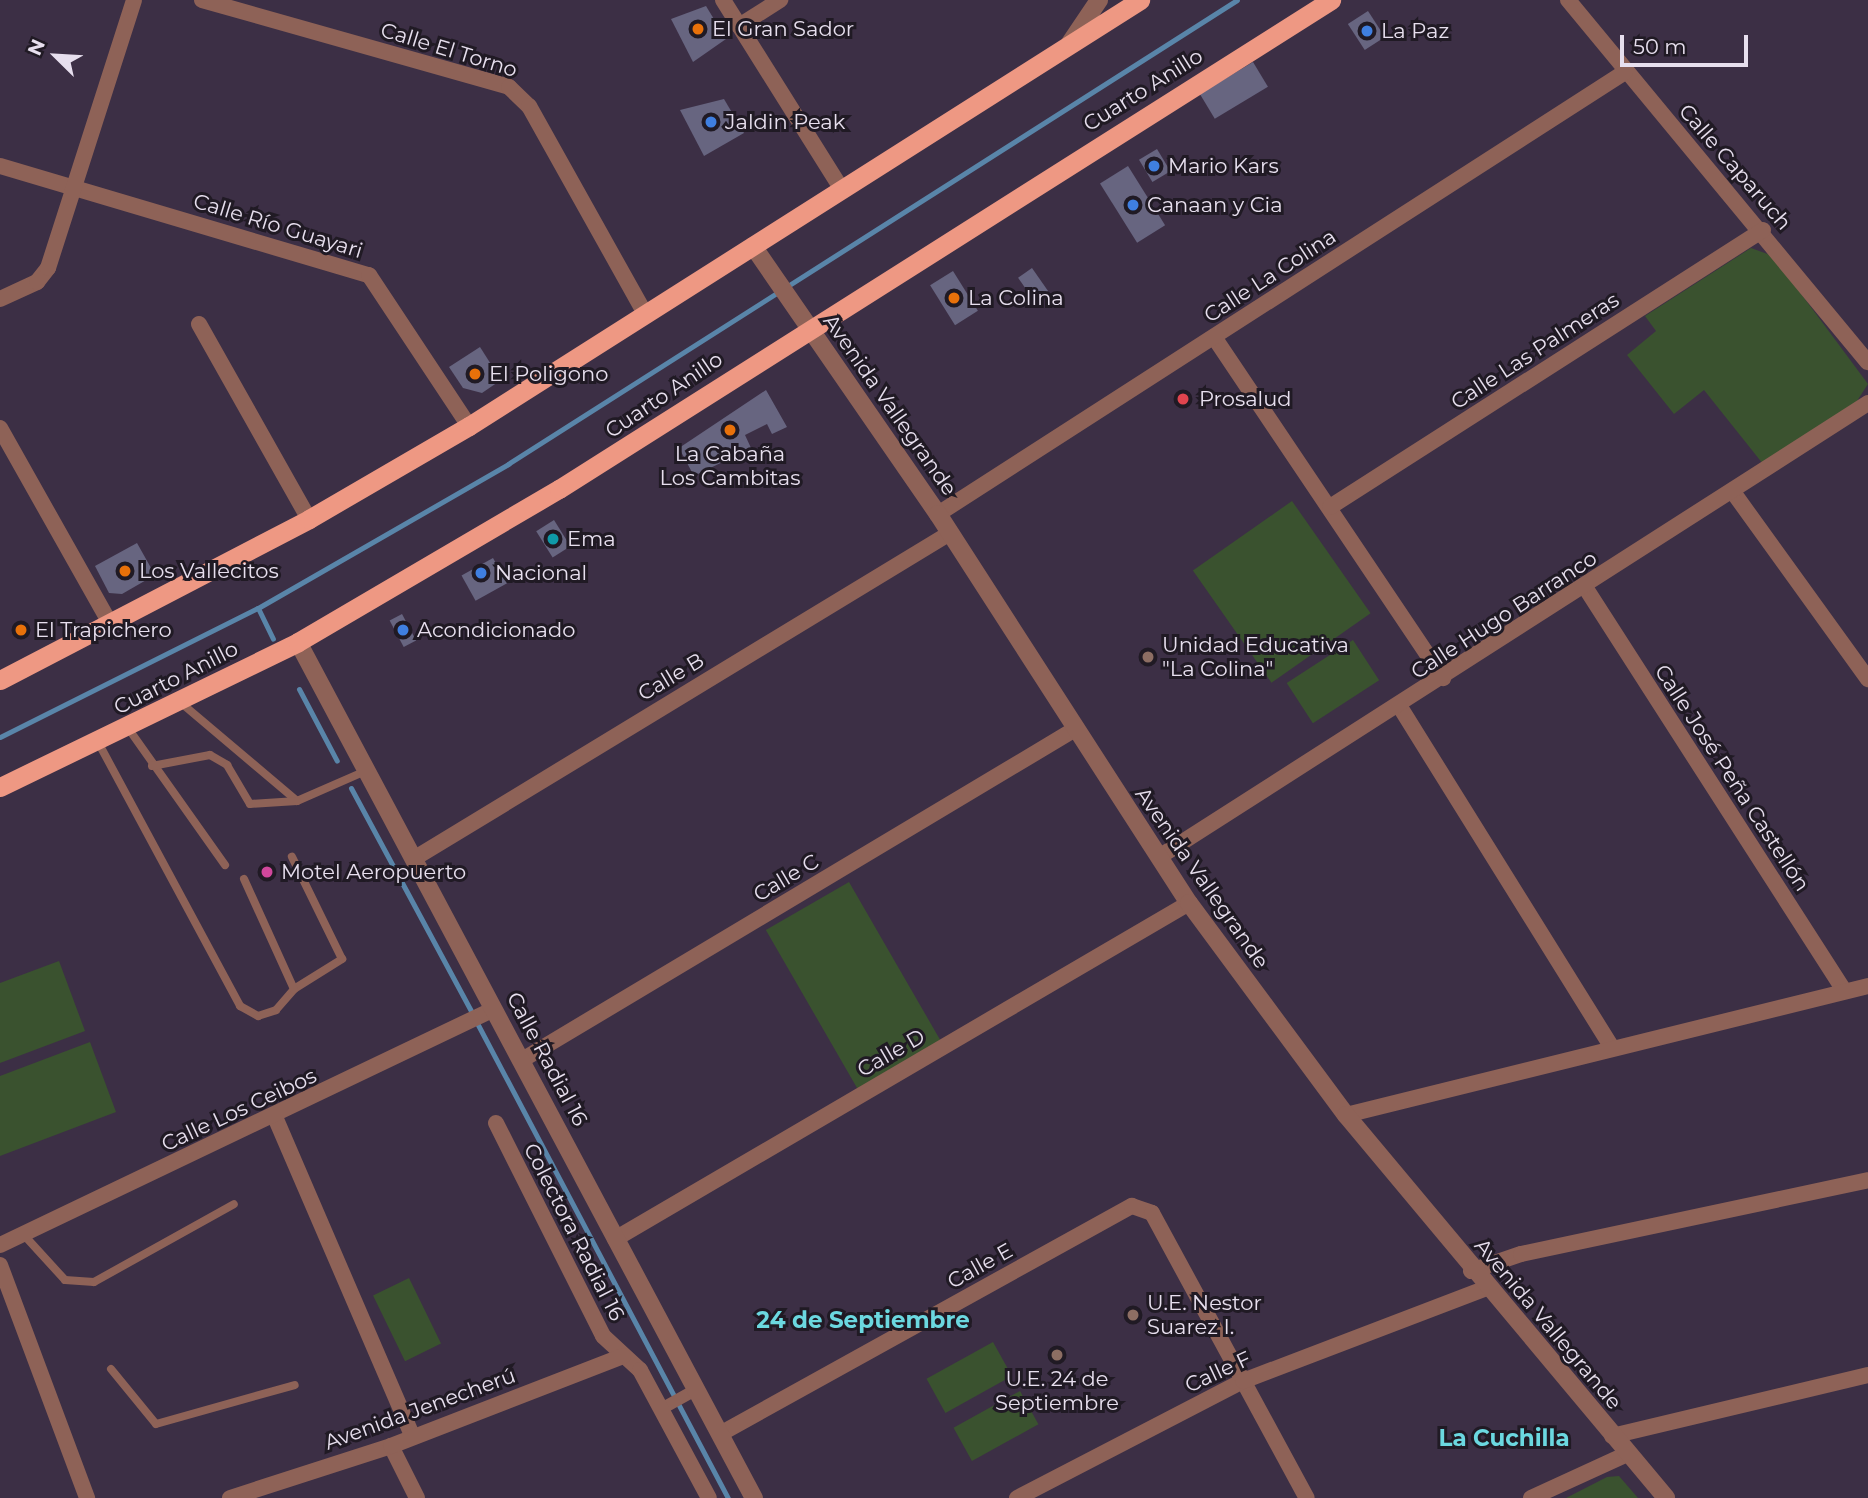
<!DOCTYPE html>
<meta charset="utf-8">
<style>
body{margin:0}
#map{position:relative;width:1868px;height:1498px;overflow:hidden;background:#3c2f45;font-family:Montserrat,sans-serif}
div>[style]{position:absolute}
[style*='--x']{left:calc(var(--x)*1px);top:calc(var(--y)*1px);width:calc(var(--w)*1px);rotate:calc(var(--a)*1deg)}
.green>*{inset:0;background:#3a522f;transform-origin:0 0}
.stream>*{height:5px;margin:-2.5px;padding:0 2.5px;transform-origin:2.5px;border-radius:2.5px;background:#5985a9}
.building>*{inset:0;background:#676580;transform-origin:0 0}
.service>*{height:8px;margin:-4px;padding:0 4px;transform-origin:4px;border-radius:4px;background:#8e6257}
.pedestrian>*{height:12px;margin:-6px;padding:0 6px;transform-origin:6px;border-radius:6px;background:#8e6257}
.minor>*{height:16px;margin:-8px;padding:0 8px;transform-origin:8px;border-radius:8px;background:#8e6257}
.tertiary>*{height:18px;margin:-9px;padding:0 9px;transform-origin:9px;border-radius:9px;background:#8e6257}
.trunk>*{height:19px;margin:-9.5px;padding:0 9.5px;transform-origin:9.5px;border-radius:9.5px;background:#ee9883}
.dots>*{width:19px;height:19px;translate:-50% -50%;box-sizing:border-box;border:4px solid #201a24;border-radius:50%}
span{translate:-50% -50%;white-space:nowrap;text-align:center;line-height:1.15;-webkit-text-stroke:6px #201a24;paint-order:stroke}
.poi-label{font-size:21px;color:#e7dfee}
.left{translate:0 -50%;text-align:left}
.street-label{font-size:21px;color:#e7dfee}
.neighbourhood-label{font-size:23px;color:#6bd8e0;font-weight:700}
.north{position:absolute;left:21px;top:21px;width:70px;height:70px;-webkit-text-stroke:5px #201a24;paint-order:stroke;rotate:294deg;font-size:19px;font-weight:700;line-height:28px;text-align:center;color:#e7dfee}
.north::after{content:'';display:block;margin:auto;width:24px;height:32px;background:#e7dfee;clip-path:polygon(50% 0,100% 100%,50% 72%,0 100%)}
.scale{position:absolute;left:1620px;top:35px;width:128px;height:32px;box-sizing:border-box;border:4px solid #e7dfee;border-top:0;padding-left:9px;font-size:21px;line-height:24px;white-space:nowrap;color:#e7dfee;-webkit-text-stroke:5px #201a24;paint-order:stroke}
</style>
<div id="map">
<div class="green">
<i style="clip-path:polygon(1751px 248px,1773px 256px,1868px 384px,1855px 404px,1763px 464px,1704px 390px,1674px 414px,1627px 355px,1656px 331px,1645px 316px)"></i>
<i style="left:1292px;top:501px;width:137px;height:121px;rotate:55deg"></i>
<i style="left:1353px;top:640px;width:48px;height:79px;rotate:57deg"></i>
<i style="left:849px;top:882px;width:183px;height:96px;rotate:60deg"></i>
<i style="clip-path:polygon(59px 961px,85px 1031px,0 1063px,0 983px)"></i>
<i style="clip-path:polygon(90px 1042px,116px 1112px,0 1156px,0 1076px)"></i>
<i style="left:409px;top:1278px;width:73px;height:40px;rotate:64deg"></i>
<i style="left:993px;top:1342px;width:39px;height:76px;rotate:61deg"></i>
<i style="left:1020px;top:1391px;width:38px;height:76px;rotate:61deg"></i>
<i style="clip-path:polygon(1619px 1476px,1638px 1498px,1566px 1498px,1607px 1477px)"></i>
</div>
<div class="stream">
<i style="--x:258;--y:608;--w:34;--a:64"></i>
<i style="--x:299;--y:689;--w:81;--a:62.2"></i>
<i style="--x:0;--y:737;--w:288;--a:-26.6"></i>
<i style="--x:258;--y:608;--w:289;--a:-29.9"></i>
<i style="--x:508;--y:464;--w:864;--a:-32.48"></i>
<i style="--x:351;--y:788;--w:255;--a:61.7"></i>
<i style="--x:477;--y:1023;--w:537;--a:62.15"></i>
</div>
<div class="building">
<i style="clip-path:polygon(706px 6px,726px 39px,693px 62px,671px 19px)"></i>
<i style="left:1368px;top:11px;width:31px;height:24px;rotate:57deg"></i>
<i style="left:1253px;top:62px;width:29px;height:62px;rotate:59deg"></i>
<i style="clip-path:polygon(724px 99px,744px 133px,704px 156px,680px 110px)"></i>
<i style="left:1157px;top:149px;width:26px;height:21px;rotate:59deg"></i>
<i style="left:1128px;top:166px;width:70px;height:33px;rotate:58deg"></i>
<i style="left:1032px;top:268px;width:28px;height:17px;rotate:55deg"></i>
<i style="left:953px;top:271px;width:47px;height:27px;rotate:58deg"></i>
<i style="clip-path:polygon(480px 347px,501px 380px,482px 393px,463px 388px,449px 367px)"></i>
<i style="clip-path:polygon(766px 390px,787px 427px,772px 434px,767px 424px,745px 435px,751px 448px,694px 476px,679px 448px)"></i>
<i style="left:554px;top:520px;width:31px;height:21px;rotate:58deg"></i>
<i style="clip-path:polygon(137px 543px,155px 575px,122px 594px,109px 593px,95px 566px)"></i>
<i style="left:493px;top:558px;width:29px;height:36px;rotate:61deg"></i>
<i style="left:402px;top:614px;width:30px;height:14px;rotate:62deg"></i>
</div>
<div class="service">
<i style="--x:180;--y:702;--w:153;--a:40.2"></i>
<i style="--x:297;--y:801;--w:77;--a:-23.6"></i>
<i style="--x:128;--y:728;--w:168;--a:54.7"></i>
<i style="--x:98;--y:742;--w:300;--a:61.7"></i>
<i style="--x:240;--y:1006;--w:21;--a:29"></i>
<i style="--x:258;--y:1016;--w:19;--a:-18"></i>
<i style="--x:276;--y:1010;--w:28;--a:-49"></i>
<i style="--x:294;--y:989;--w:57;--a:-32"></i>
<i style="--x:342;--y:959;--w:114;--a:-116.1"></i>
<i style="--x:152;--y:766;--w:59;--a:-10.7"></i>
<i style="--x:210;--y:755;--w:20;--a:30"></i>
<i style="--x:227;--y:765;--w:45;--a:59.5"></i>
<i style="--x:250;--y:804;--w:47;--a:-3.7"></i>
<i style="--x:244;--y:879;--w:121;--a:65.6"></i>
<i style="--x:23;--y:1234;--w:62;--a:47.6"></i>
<i style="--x:65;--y:1280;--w:29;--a:4"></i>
<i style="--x:94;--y:1282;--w:160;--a:-29.1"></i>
<i style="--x:111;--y:1369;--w:71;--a:50.7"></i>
<i style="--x:156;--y:1424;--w:144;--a:-15.7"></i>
</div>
<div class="pedestrian">
<i style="--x:663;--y:1408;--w:38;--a:-29"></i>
</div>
<div class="minor">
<i style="--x:202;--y:0;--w:319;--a:15.8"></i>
<i style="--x:509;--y:87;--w:28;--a:44"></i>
<i style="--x:529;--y:106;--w:240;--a:60.8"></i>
<i style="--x:723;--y:0;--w:224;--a:57.9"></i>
<i style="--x:1568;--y:0;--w:470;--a:50.4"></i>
<i style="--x:739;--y:26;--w:49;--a:-32.4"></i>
<i style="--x:0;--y:166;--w:385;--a:16.5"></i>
<i style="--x:369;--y:275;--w:181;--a:56.5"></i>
<i style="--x:0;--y:299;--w:41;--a:-24.7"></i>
<i style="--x:37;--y:282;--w:18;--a:-52"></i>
<i style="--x:48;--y:268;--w:281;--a:-72.2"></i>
<i style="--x:199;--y:324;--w:224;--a:60.6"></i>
<i style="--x:1214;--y:337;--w:411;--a:56.1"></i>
<i style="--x:0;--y:428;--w:226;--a:60.6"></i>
<i style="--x:1733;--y:492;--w:231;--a:54.2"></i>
<i style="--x:1330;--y:507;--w:514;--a:-32.61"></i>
<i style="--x:938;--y:514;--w:817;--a:-32.76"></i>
<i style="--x:1585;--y:587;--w:480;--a:57.3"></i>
<i style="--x:1400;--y:707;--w:402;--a:58.1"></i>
<i style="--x:1159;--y:857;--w:842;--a:-32.63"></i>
<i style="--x:415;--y:858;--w:626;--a:-31.28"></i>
<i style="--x:522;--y:1060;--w:641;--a:-30.89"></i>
<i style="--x:1346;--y:1115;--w:538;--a:-13.88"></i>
<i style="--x:275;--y:1117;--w:346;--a:66.7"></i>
<i style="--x:496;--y:1123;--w:238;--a:63.3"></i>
<i style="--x:603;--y:1336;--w:50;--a:42.6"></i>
<i style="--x:640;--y:1370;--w:145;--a:61.7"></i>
<i style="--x:615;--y:1239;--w:665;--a:-30.34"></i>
<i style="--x:0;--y:1245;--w:547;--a:-25.54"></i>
<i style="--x:0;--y:1265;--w:249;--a:69.5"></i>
<i style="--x:1471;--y:1271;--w:53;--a:-18.8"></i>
<i style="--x:1521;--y:1254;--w:355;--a:-12"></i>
<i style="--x:720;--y:1434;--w:471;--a:-29"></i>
<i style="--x:1132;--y:1206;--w:21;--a:19"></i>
<i style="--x:1152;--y:1213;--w:324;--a:61.5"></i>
<i style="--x:1612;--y:1436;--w:263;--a:-13.4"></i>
<i style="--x:391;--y:1446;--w:58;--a:63.4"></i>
<i style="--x:230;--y:1498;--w:169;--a:-17.9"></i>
<i style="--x:391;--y:1446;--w:249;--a:-21.2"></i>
<i style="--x:1017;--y:1498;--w:254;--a:-27.4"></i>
<i style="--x:1243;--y:1381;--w:260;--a:-20.9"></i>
<i style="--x:1531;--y:1498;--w:106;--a:-24.6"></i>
</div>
<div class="tertiary">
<i style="--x:1070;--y:43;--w:52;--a:-56"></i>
<i style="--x:753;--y:246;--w:326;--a:55.4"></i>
<i style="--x:938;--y:514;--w:463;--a:57.2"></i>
<i style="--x:1189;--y:903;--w:264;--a:53.5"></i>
<i style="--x:1346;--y:1115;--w:499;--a:50.1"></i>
<i style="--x:298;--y:642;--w:970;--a:61.96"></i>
</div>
<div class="trunk">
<i style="--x:0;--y:680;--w:348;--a:-27.5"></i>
<i style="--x:309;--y:519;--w:185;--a:-30.2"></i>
<i style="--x:469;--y:426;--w:795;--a:-32.41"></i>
<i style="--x:0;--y:787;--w:331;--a:-25.9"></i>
<i style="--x:298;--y:642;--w:303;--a:-30.4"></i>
<i style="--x:559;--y:489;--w:914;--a:-32.35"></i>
</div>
<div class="dots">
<i style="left:698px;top:29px;background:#e8710a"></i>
<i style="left:1367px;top:31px;background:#3f7fe0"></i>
<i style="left:711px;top:122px;background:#3f7fe0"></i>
<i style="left:1154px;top:166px;background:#3f7fe0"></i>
<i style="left:1133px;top:205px;background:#3f7fe0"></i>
<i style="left:954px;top:298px;background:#e8710a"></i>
<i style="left:475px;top:374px;background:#e8710a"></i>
<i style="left:1183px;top:399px;background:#e0444e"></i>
<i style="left:730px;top:430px;background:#e8710a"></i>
<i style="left:553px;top:539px;background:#0f9aa8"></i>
<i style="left:125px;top:571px;background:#e8710a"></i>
<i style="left:481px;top:573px;background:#3f7fe0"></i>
<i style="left:21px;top:630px;background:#e8710a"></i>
<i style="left:403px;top:630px;background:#3f7fe0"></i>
<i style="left:1148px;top:657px;background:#8d6e63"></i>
<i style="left:267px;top:872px;background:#d1479c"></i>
<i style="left:1133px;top:1315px;background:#8d6e63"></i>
<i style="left:1057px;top:1355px;background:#8d6e63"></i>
</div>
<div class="poi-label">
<span class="left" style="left:712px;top:29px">El Gran Sador</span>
<span class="left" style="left:1381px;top:31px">La Paz</span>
<span class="left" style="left:725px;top:122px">Jaldin Peak</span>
<span class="left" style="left:1168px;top:166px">Mario Kars</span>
<span class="left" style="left:1147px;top:205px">Canaan y Cia</span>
<span class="left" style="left:968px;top:298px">La Colina</span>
<span class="left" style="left:489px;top:374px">El Poligono</span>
<span class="left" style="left:1199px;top:399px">Prosalud</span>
<span style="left:730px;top:466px">La Cabaña<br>Los Cambitas</span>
<span class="left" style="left:567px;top:539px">Ema</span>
<span class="left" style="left:139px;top:571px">Los Vallecitos</span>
<span class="left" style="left:495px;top:573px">Nacional</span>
<span class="left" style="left:35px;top:630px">El Trapichero</span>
<span class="left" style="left:417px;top:630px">Acondicionado</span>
<span class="left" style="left:1162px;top:657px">Unidad Educativa<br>"La Colina"</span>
<span class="left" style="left:281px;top:872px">Motel Aeropuerto</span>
<span class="left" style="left:1147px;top:1315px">U.E. Nestor<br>Suarez I.</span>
<span style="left:1057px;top:1391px">U.E. 24 de<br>Septiembre</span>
</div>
<div class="street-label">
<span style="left:449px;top:50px;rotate:17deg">Calle El Torno</span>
<span style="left:1143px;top:90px;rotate:-32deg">Cuarto Anillo</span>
<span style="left:1735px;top:167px;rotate:49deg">Calle Caparuch</span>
<span style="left:278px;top:226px;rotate:17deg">Calle Río Guayari</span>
<span style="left:1270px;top:276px;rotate:-33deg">Calle La Colina</span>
<span style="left:1535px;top:351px;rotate:-33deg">Calle Las Palmeras</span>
<span style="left:664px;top:395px;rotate:-34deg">Cuarto Anillo</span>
<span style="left:890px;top:405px;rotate:55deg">Avenida Vallegrande</span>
<span style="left:1504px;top:615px;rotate:-33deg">Calle Hugo Barranco</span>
<span style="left:671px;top:677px;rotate:-31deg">Calle B</span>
<span style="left:176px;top:678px;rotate:-27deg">Cuarto Anillo</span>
<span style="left:1732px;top:778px;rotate:57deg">Calle José Peña Castellón</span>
<span style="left:786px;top:878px;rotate:-31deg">Calle C</span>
<span style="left:1202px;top:878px;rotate:55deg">Avenida Vallegrande</span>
<span style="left:891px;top:1053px;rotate:-30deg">Calle D</span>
<span style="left:547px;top:1059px;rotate:62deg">Calle Radial 16</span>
<span style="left:239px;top:1110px;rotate:-25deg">Calle Los Ceibos</span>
<span style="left:574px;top:1232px;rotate:63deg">Colectora Radial 16</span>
<span style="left:980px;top:1266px;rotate:-29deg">Calle E</span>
<span style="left:1548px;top:1324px;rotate:50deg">Avenida Vallegrande</span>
<span style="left:1218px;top:1372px;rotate:-25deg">Calle F</span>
<span style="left:420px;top:1409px;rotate:-20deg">Avenida Jenecherú</span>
</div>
<div class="neighbourhood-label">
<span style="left:863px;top:1320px">24 de Septiembre</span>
<span style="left:1504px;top:1438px">La Cuchilla</span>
</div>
<div class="north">N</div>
<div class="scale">50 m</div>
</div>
